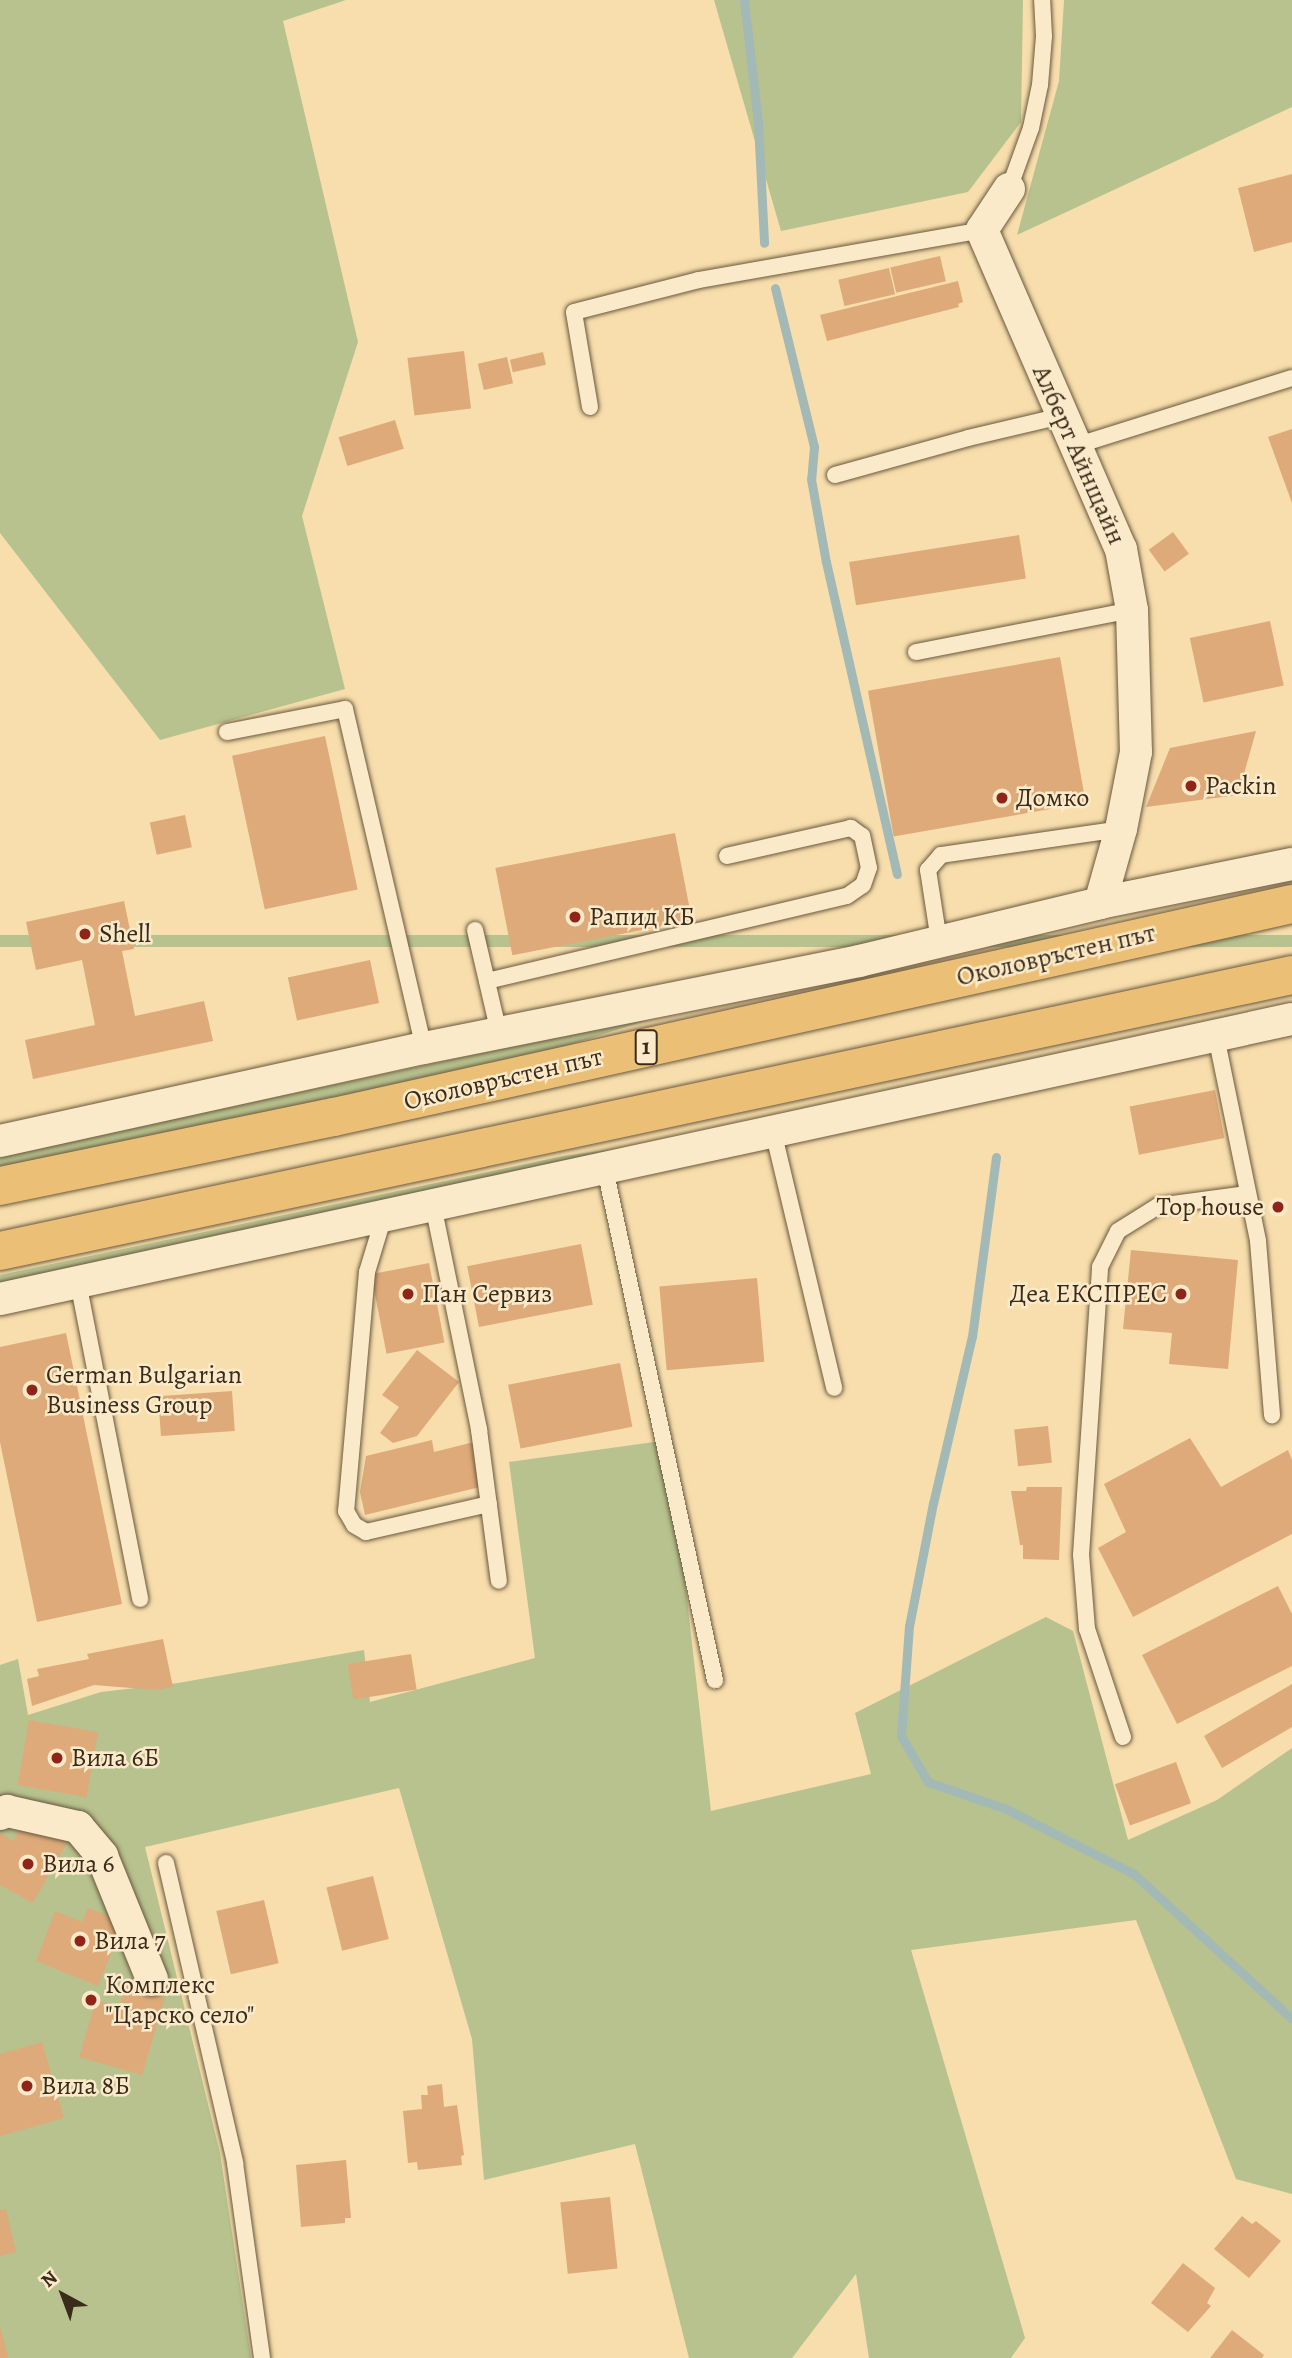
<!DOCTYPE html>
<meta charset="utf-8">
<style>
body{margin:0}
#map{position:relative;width:1292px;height:2358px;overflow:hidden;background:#f7deac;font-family:Alegreya,serif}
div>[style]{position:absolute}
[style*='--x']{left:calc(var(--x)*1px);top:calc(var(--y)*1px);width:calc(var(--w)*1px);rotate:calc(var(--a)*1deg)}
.green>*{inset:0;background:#b7c28e;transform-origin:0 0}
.stream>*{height:9px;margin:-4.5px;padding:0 4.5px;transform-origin:4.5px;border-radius:4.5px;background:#a3b9b6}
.building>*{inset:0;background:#deaa7a;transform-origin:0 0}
.roads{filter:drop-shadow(0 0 2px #6a583e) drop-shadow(0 0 2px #6a583e)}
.service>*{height:16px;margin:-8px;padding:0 8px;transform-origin:8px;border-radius:8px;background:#faeac9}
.minor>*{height:32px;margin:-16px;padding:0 16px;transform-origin:16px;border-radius:16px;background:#faeac9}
.trunk>*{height:38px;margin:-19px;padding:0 19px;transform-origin:19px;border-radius:19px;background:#ecbf76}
.dots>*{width:19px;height:19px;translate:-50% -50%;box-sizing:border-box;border:4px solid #faeac9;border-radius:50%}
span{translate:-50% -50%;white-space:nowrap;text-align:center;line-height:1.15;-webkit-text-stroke:5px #faeac9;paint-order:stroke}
.shield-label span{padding:2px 5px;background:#faeac9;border:2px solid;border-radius:5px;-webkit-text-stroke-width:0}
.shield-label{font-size:24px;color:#3b2b1a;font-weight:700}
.street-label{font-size:26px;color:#3b2b1a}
.poi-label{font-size:26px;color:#3b2b1a}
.left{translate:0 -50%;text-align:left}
.right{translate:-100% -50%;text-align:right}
.north{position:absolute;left:28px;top:2260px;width:70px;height:70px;-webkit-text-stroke:5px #faeac9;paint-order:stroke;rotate:319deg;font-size:19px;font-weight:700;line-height:28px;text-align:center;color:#3b2b1a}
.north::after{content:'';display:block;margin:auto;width:24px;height:32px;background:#3b2b1a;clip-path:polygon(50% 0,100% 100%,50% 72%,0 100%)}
</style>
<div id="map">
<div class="green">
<i style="clip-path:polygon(0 0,346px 0,283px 21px,358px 342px,302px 516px,345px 689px,160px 740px,0 533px)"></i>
<i style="clip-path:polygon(714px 0,1023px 0,1021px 122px,968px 192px,781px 231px)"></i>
<i style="clip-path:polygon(1064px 0,1292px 0,1292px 107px,1017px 235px,1059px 81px)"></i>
<i style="left:1292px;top:935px;width:12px;height:1321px;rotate:90deg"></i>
<i style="clip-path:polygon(673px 1012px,544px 1053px,0 1168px,0 1156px)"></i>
<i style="clip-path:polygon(703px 1137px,0 1288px,0 1275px,563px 1156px)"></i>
<i style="clip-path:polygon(669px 1440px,711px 1811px,871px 1774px,855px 1713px,1046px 1617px,1073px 1631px,1128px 1840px,1217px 1800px,1292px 1748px,1292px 2194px,1236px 2179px,1136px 1920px,911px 1950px,1025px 2338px,1011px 2358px,869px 2358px,856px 2274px,792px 2358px,689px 2358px,635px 2144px,484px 2180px,472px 2039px,399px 1788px,145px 1847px,220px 2153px,251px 2358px,0 2358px,0 1665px,18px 1659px,28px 1715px,101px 1692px,178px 1683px,364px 1650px,370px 1702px,535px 1658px,509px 1462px)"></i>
</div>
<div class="stream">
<i style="--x:744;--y:0;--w:124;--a:83.5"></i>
<i style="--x:758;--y:123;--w:120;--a:87.1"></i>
<i style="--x:775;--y:288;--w:164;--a:76.2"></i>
<i style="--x:814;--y:447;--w:32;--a:95"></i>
<i style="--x:811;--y:479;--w:84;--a:79.8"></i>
<i style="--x:826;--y:562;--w:320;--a:77.2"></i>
<i style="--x:996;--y:1157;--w:181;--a:97.6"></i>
<i style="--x:972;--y:1336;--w:171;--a:103.1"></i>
<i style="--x:933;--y:1503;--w:125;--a:101"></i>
<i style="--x:909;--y:1626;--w:110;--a:94.2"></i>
<i style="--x:901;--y:1736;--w:53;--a:59.6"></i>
<i style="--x:928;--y:1782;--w:80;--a:18.9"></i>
<i style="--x:1004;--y:1808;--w:146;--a:26.9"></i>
<i style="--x:1134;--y:1874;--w:214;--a:42.5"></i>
</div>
<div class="building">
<i style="clip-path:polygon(1292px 174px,1292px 242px,1254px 252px,1238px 188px)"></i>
<i style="left:940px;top:256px;width:26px;height:51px;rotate:77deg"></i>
<i style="left:889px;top:268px;width:27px;height:52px;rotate:77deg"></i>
<i style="clip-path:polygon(958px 281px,963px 302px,958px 304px,959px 307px,827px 341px,820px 315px)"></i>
<i style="left:464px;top:351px;width:58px;height:57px;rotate:83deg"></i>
<i style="left:543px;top:352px;width:13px;height:34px;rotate:77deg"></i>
<i style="left:507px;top:357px;width:27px;height:30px;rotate:77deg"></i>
<i style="left:395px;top:420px;width:30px;height:59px;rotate:73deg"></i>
<i style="clip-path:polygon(1292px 429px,1292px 503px,1268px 437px)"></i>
<i style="left:1173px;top:532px;width:27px;height:30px;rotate:54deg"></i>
<i style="left:1019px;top:535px;width:44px;height:172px;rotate:81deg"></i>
<i style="left:1270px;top:621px;width:66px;height:82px;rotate:78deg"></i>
<i style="left:1060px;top:657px;width:148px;height:195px;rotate:80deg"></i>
<i style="clip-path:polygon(1256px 731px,1238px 795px,1146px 807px,1170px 748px)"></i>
<i style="left:325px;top:736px;width:157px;height:95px;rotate:78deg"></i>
<i style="left:185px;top:815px;width:33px;height:36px;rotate:78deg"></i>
<i style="left:675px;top:833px;width:89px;height:183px;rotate:79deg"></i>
<i style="clip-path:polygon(124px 901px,134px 949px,122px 951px,135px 1016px,204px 1001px,213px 1041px,33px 1079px,25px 1040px,95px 1025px,82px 960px,36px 970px,26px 922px)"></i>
<i style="left:370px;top:960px;width:44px;height:84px;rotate:78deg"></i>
<i style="left:1215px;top:1090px;width:49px;height:87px;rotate:79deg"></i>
<i style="left:581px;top:1244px;width:62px;height:116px;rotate:79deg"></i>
<i style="clip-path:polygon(1131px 1250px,1238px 1260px,1228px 1369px,1169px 1364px,1172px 1333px,1123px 1329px)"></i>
<i style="left:429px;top:1263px;width:81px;height:59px;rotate:79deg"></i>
<i style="left:757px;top:1278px;width:84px;height:98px;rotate:85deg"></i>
<i style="clip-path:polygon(66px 1333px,122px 1604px,37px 1622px,0 1442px,0 1347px)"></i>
<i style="clip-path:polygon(417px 1350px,459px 1382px,417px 1436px,393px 1443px,380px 1433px,399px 1407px,382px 1395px)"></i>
<i style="left:620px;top:1363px;width:65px;height:114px;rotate:79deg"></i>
<i style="left:232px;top:1391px;width:40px;height:74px;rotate:86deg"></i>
<i style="left:1048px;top:1426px;width:37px;height:34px;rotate:84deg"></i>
<i style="clip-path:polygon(1190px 1438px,1221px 1487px,1288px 1450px,1292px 1460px,1292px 1534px,1133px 1617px,1098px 1548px,1126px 1532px,1104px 1484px)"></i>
<i style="clip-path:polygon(432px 1440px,434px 1452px,474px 1442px,484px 1486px,365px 1515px,360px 1492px,366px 1456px)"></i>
<i style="clip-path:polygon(1027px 1487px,1062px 1487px,1059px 1560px,1023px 1559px,1023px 1545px,1020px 1545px,1011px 1491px,1026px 1491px)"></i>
<i style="clip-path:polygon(1278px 1586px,1292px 1614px,1292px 1666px,1177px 1724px,1142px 1655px)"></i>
<i style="clip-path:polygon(163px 1639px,173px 1687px,156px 1690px,94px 1685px,32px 1706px,27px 1679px,39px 1676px,37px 1669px,89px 1659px,87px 1654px)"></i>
<i style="left:411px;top:1654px;width:36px;height:64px;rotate:81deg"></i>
<i style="clip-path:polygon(1292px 1684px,1292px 1727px,1222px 1768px,1204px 1736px)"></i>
<i style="left:29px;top:1720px;width:70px;height:66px;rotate:10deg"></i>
<i style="left:1176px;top:1762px;width:44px;height:65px;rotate:70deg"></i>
<i style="clip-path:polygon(25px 1820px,67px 1843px,33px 1903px,0 1885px,0 1833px,13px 1841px)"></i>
<i style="left:373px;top:1876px;width:65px;height:48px;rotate:76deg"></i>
<i style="left:264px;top:1900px;width:65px;height:49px;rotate:77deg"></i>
<i style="clip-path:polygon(88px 1908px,124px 1922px,98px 1986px,36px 1961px,55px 1911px,82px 1922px)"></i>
<i style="clip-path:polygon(126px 1986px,165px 1998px,142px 2075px,79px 2057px,96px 2000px,119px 2007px)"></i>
<i style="clip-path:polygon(42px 2042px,64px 2118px,0 2136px,0 2054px)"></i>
<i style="clip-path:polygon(442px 2084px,444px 2107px,457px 2105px,464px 2155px,461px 2156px,462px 2165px,418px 2170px,417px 2162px,408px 2163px,403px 2111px,422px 2109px,421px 2095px,428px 2095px,427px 2086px)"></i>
<i style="clip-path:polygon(346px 2160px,351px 2218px,345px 2218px,345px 2223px,301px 2227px,296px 2165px)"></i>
<i style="left:610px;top:2197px;width:72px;height:50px;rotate:84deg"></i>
<i style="clip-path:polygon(6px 2209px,16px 2252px,0 2256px,0 2210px)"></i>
<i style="clip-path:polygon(1242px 2216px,1252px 2224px,1256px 2221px,1281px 2241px,1249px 2278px,1214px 2249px)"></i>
<i style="clip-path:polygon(1183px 2263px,1215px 2288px,1207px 2303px,1211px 2306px,1188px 2332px,1151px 2303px)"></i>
<i style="clip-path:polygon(0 2329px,1px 2329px,8px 2358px,0 2358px)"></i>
<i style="clip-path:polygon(1232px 2330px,1264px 2355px,1262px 2358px,1210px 2358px)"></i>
</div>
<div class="roads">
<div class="service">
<i style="--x:1009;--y:189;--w:65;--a:-70.2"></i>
<i style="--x:1031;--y:128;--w:44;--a:-78.2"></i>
<i style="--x:1040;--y:85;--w:49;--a:-85.3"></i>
<i style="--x:1044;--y:36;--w:36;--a:-93"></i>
<i style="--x:590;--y:407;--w:96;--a:-99.6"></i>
<i style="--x:574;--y:312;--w:129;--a:-14.4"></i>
<i style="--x:699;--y:280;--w:287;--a:-10"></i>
<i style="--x:1075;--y:446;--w:227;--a:-17.4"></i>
<i style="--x:835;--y:475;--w:138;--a:-15.5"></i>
<i style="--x:968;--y:438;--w:96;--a:-13.3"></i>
<i style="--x:916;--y:652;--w:220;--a:-11"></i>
<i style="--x:227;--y:732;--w:120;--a:-11"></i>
<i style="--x:345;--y:709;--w:348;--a:76.9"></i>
<i style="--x:475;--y:930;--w:106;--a:76.9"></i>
<i style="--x:939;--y:941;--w:72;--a:-98.8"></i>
<i style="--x:928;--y:870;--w:20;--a:-49"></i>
<i style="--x:941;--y:855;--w:182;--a:-8.2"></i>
<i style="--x:487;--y:981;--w:370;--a:-13.3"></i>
<i style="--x:847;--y:896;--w:19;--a:-35"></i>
<i style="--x:863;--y:885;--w:18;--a:-71"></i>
<i style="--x:869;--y:868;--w:33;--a:-102"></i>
<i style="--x:862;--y:836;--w:14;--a:-144"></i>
<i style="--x:851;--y:828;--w:127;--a:167.3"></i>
<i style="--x:1216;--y:1036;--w:209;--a:78.4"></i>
<i style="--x:1258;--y:1241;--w:175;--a:85.4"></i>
<i style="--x:773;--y:1131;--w:264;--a:76.6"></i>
<i style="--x:605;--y:1169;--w:523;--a:77.85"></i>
<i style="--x:433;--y:1205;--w:230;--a:78.4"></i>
<i style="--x:479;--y:1430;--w:152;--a:82.5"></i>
<i style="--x:384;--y:1216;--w:59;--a:106.9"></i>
<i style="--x:367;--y:1272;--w:240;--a:95"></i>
<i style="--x:346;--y:1511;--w:16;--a:60"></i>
<i style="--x:354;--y:1525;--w:14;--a:30"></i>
<i style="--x:366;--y:1532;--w:126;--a:-12.8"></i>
<i style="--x:78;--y:1282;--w:323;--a:78.9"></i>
<i style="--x:1123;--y:1737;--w:114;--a:-108.4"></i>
<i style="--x:1087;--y:1629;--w:74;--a:-94.6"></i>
<i style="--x:1081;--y:1555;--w:289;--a:-86.2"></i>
<i style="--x:1100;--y:1267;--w:40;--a:-63.4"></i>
<i style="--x:1118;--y:1231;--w:47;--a:-32"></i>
<i style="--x:1158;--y:1206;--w:90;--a:-7.7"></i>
<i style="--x:166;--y:1863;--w:308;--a:77"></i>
<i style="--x:235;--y:2163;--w:197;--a:82.1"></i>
</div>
<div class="minor">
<i style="--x:1009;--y:189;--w:49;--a:123.4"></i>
<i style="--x:982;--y:230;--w:348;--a:66.5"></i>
<i style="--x:1121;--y:549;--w:62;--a:79.8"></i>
<i style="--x:1132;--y:610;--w:142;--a:88.4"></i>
<i style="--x:1136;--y:752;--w:78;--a:101"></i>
<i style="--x:1121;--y:829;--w:77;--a:105.8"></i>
<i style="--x:0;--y:1141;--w:434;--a:-12.4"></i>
<i style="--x:424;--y:1048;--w:444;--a:-11.3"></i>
<i style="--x:859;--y:961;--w:248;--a:-13.5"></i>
<i style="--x:1100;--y:903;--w:196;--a:-11.5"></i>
<i style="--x:0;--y:1299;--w:1322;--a:-12.23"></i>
<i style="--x:0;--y:1814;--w:8;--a:-23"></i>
<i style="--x:7;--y:1811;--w:73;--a:12.7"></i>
<i style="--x:78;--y:1827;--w:38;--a:50"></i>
<i style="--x:102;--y:1856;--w:133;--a:67.9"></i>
</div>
<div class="trunk">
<i style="--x:0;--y:1186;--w:341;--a:-11.7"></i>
<i style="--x:334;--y:1117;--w:981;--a:-12.54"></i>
<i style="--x:0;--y:1251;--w:1321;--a:-12.06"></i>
</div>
</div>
<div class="dots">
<i style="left:1191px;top:786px;background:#8f2418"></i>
<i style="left:1002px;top:798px;background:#8f2418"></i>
<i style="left:575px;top:917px;background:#8f2418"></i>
<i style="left:85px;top:934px;background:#8f2418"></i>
<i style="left:1278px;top:1207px;background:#8f2418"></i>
<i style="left:408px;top:1294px;background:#8f2418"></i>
<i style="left:1181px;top:1294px;background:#8f2418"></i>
<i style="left:32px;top:1390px;background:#8f2418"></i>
<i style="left:57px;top:1758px;background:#8f2418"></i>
<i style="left:28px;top:1864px;background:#8f2418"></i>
<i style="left:80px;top:1941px;background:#8f2418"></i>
<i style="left:91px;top:2000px;background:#8f2418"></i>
<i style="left:27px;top:2086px;background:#8f2418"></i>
</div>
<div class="shield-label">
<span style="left:646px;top:1047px">1</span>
</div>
<div class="street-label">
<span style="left:1079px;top:455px;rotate:66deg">Алберт Айнщайн</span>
<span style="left:1056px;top:955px;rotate:-13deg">Околовръстен път</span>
<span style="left:503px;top:1079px;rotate:-13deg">Околовръстен път</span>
</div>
<div class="poi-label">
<span class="left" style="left:1205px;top:786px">Packin</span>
<span class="left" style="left:1016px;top:798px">Домко</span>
<span class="left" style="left:589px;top:917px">Рапид КБ</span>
<span class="left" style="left:99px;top:934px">Shell</span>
<span class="right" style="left:1264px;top:1207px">Top house</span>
<span class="left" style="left:422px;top:1294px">Пан Сервиз</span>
<span class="right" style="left:1167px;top:1294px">Деа ЕКСПРЕС</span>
<span class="left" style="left:46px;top:1390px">German Bulgarian<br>Business Group</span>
<span class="left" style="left:71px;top:1758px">Вила 6Б</span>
<span class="left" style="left:42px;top:1864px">Вила 6</span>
<span class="left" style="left:94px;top:1941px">Вила 7</span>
<span class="left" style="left:105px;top:2000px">Комплекс<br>"Царско село"</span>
<span class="left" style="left:41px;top:2086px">Вила 8Б</span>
</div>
<div class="north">N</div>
</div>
